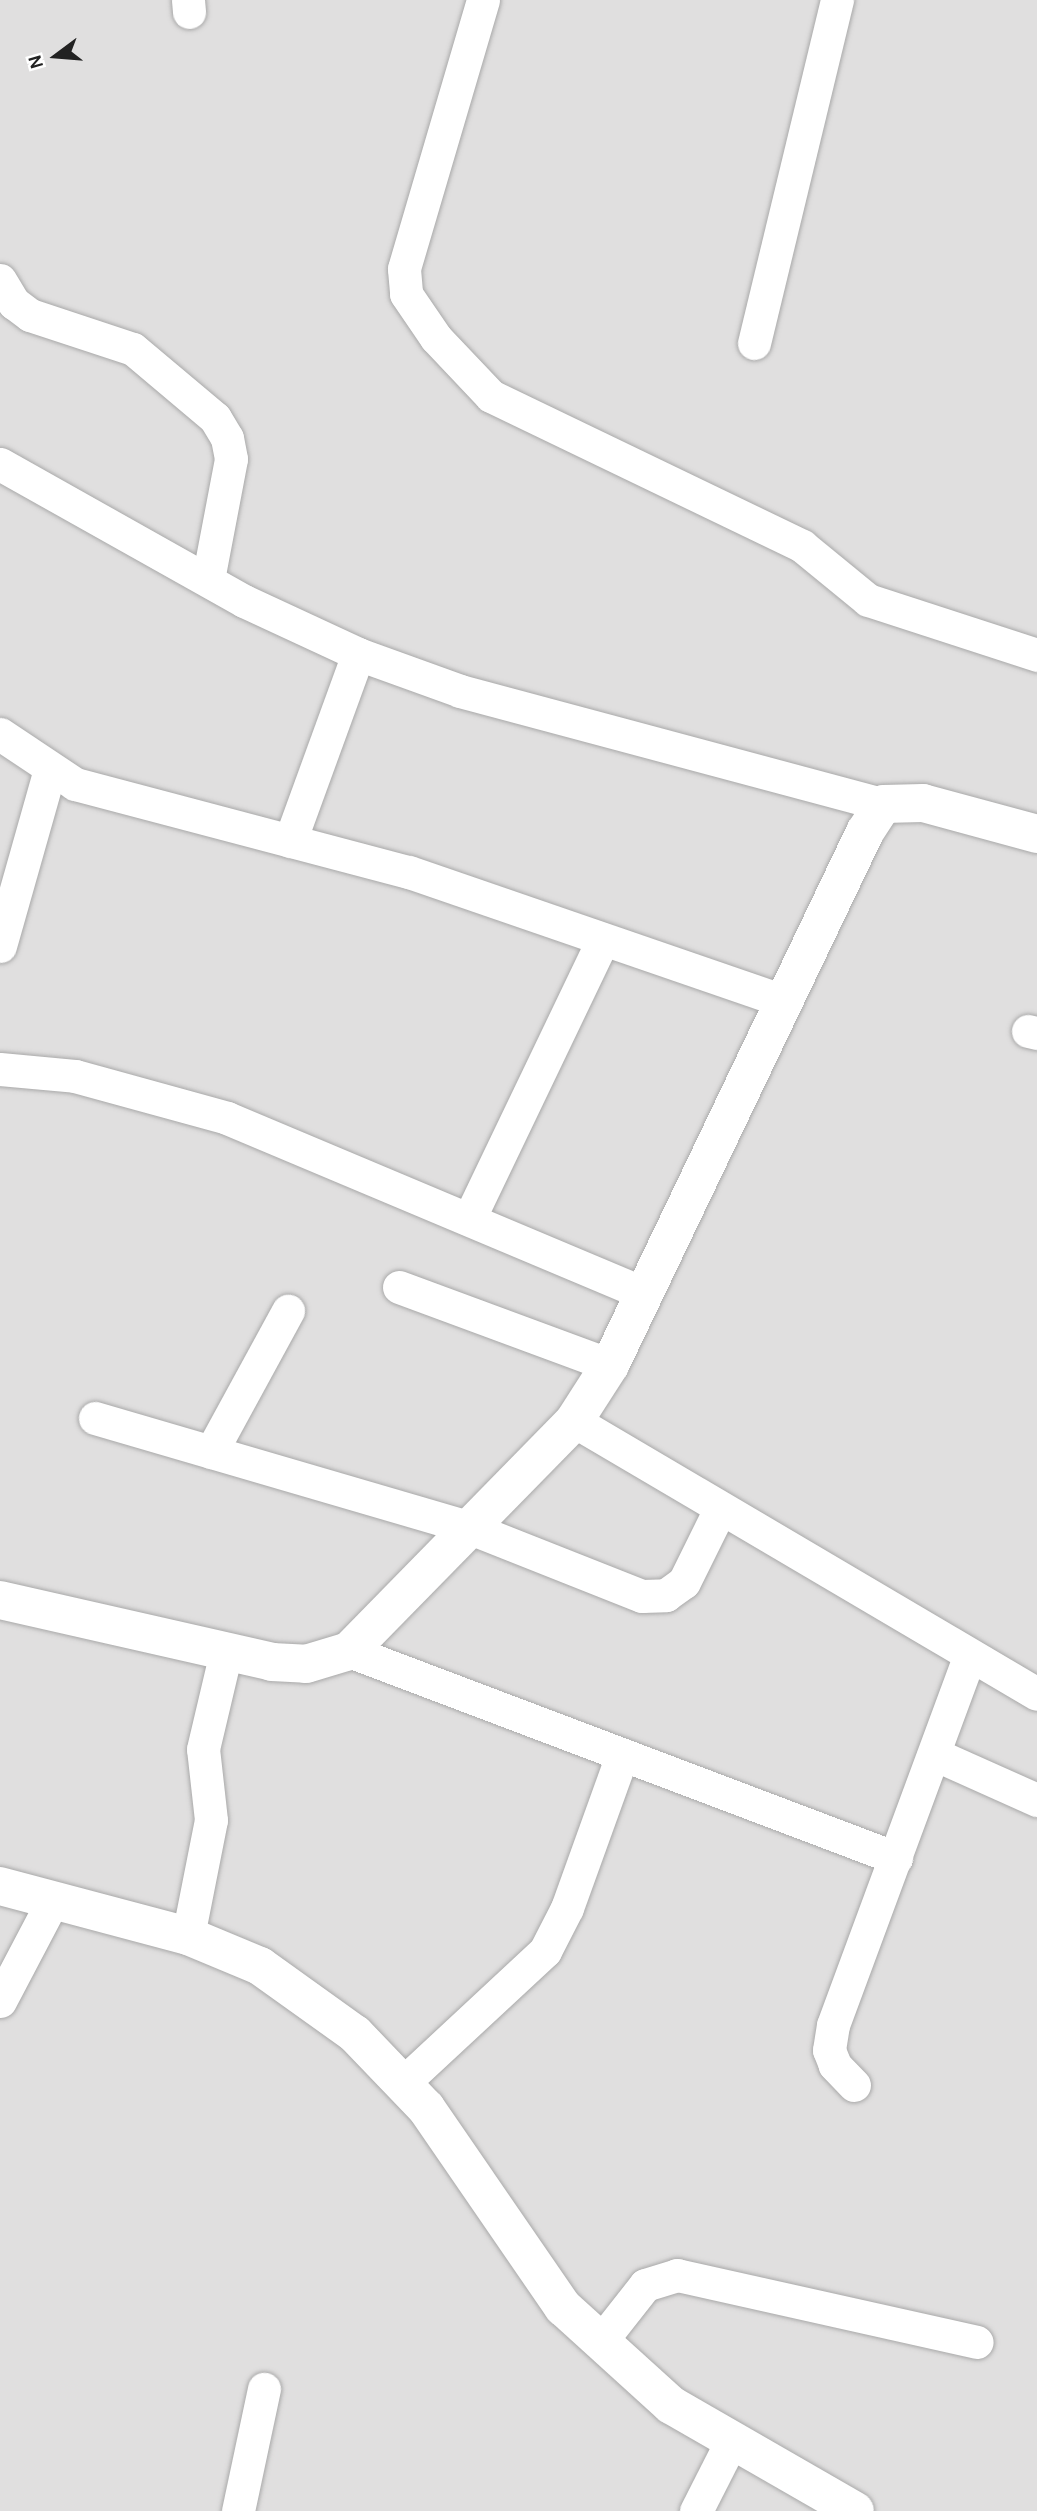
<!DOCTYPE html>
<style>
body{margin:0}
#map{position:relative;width:1037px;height:2511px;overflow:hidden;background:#f2efe9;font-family:Karla,sans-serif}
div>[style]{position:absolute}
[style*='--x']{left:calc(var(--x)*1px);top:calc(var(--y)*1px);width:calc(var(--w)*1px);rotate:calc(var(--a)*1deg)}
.residential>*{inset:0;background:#e0dfdf;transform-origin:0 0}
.roads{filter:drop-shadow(0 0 2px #a9a9a9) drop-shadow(0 0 2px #a9a9a9)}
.minor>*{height:33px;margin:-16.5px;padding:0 16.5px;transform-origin:16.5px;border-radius:16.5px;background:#fff}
.tertiary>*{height:38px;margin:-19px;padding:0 19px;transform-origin:19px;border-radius:19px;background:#fff}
span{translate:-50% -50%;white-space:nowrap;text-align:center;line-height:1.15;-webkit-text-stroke:5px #fff;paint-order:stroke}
.north{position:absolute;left:21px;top:21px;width:70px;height:70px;-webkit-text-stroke:5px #fff;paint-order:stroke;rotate:254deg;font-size:19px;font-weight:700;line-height:28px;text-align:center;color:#222}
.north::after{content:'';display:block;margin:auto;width:24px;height:32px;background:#222;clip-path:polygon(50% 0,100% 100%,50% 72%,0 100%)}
</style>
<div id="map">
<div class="residential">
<i style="left:0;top:0;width:1037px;height:2511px"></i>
</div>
<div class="roads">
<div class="minor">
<i style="--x:188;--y:0;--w:12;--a:85"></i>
<i style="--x:483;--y:0;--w:280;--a:106.4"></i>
<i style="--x:404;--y:269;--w:25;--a:85"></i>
<i style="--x:406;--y:294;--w:53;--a:55.7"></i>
<i style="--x:436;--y:338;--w:80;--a:46.5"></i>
<i style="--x:491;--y:396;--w:345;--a:25.7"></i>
<i style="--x:802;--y:546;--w:85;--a:39.3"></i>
<i style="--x:868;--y:600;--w:178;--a:18"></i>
<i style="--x:0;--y:280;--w:27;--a:59"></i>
<i style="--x:14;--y:303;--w:20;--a:37"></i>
<i style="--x:30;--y:315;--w:108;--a:18.3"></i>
<i style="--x:133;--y:349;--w:107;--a:40.1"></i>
<i style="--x:215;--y:418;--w:23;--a:59"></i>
<i style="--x:227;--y:438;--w:21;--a:79"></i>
<i style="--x:231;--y:459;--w:123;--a:100.8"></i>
<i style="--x:754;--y:343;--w:353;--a:-76.4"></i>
<i style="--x:0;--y:464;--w:280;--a:29.3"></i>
<i style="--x:244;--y:601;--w:126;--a:24.9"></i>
<i style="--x:358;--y:654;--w:109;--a:19.9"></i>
<i style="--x:460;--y:691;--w:438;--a:15"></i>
<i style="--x:0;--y:734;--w:90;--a:33.7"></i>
<i style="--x:75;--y:784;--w:345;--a:14.8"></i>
<i style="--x:409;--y:872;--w:397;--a:19"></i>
<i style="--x:290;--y:841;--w:199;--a:-70"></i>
<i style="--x:0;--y:946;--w:184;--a:-74.2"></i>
<i style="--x:1028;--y:1031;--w:9;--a:13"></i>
<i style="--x:0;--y:1069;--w:75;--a:5.3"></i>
<i style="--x:75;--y:1076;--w:158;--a:15.4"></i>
<i style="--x:227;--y:1118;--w:454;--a:22.8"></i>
<i style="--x:469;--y:1219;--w:310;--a:-64.4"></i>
<i style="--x:399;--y:1287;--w:225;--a:20.3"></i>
<i style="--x:95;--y:1418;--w:391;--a:16.3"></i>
<i style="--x:470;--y:1528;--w:185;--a:21.6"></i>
<i style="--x:642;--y:1596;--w:24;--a:-2"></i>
<i style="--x:666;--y:1595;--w:22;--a:-36"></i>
<i style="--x:684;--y:1582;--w:81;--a:-63.7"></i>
<i style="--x:574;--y:1421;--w:537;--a:30.52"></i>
<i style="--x:211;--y:1452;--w:161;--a:-61.4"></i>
<i style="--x:349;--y:1651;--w:585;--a:20.73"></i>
<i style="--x:934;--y:1754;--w:113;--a:24.1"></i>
<i style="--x:188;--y:1936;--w:118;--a:-78.8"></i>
<i style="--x:211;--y:1820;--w:71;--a:-96.4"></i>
<i style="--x:203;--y:1749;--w:100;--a:-76.7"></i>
<i style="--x:0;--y:2001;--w:114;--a:-62.3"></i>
<i style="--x:403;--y:2083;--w:194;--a:-42.9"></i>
<i style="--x:545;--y:1951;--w:48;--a:-62.9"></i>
<i style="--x:567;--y:1908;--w:163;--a:-70.2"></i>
<i style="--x:854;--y:2085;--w:28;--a:-134"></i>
<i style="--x:835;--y:2065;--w:16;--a:-112"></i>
<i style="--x:829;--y:2050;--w:25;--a:-81"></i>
<i style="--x:833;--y:2025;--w:392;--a:-69.7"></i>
<i style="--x:601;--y:2341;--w:71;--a:-51.8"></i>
<i style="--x:645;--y:2285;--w:34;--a:-17"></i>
<i style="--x:677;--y:2275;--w:307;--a:12.6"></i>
<i style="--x:238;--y:2511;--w:125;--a:-78"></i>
<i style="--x:696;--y:2511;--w:80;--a:-63.1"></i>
</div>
<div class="tertiary">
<i style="--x:0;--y:1600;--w:279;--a:12.8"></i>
<i style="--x:272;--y:1662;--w:34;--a:3"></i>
<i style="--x:306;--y:1664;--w:45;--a:-16.8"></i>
<i style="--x:349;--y:1651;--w:322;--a:-45.6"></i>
<i style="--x:574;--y:1421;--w:67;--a:-57.3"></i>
<i style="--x:610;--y:1365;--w:591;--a:-64.43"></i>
<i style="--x:865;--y:832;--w:33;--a:-57"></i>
<i style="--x:883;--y:804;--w:40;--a:-1.4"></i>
<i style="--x:923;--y:803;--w:118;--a:15.2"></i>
<i style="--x:0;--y:1886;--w:195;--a:14.9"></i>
<i style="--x:188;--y:1936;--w:78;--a:22.6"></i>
<i style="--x:260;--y:1966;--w:117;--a:35.6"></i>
<i style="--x:355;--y:2034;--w:103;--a:46.2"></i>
<i style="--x:426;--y:2108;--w:242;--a:55.5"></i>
<i style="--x:563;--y:2307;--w:146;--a:42.2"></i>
<i style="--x:671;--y:2405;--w:212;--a:29.9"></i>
</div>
</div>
<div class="north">N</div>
</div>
